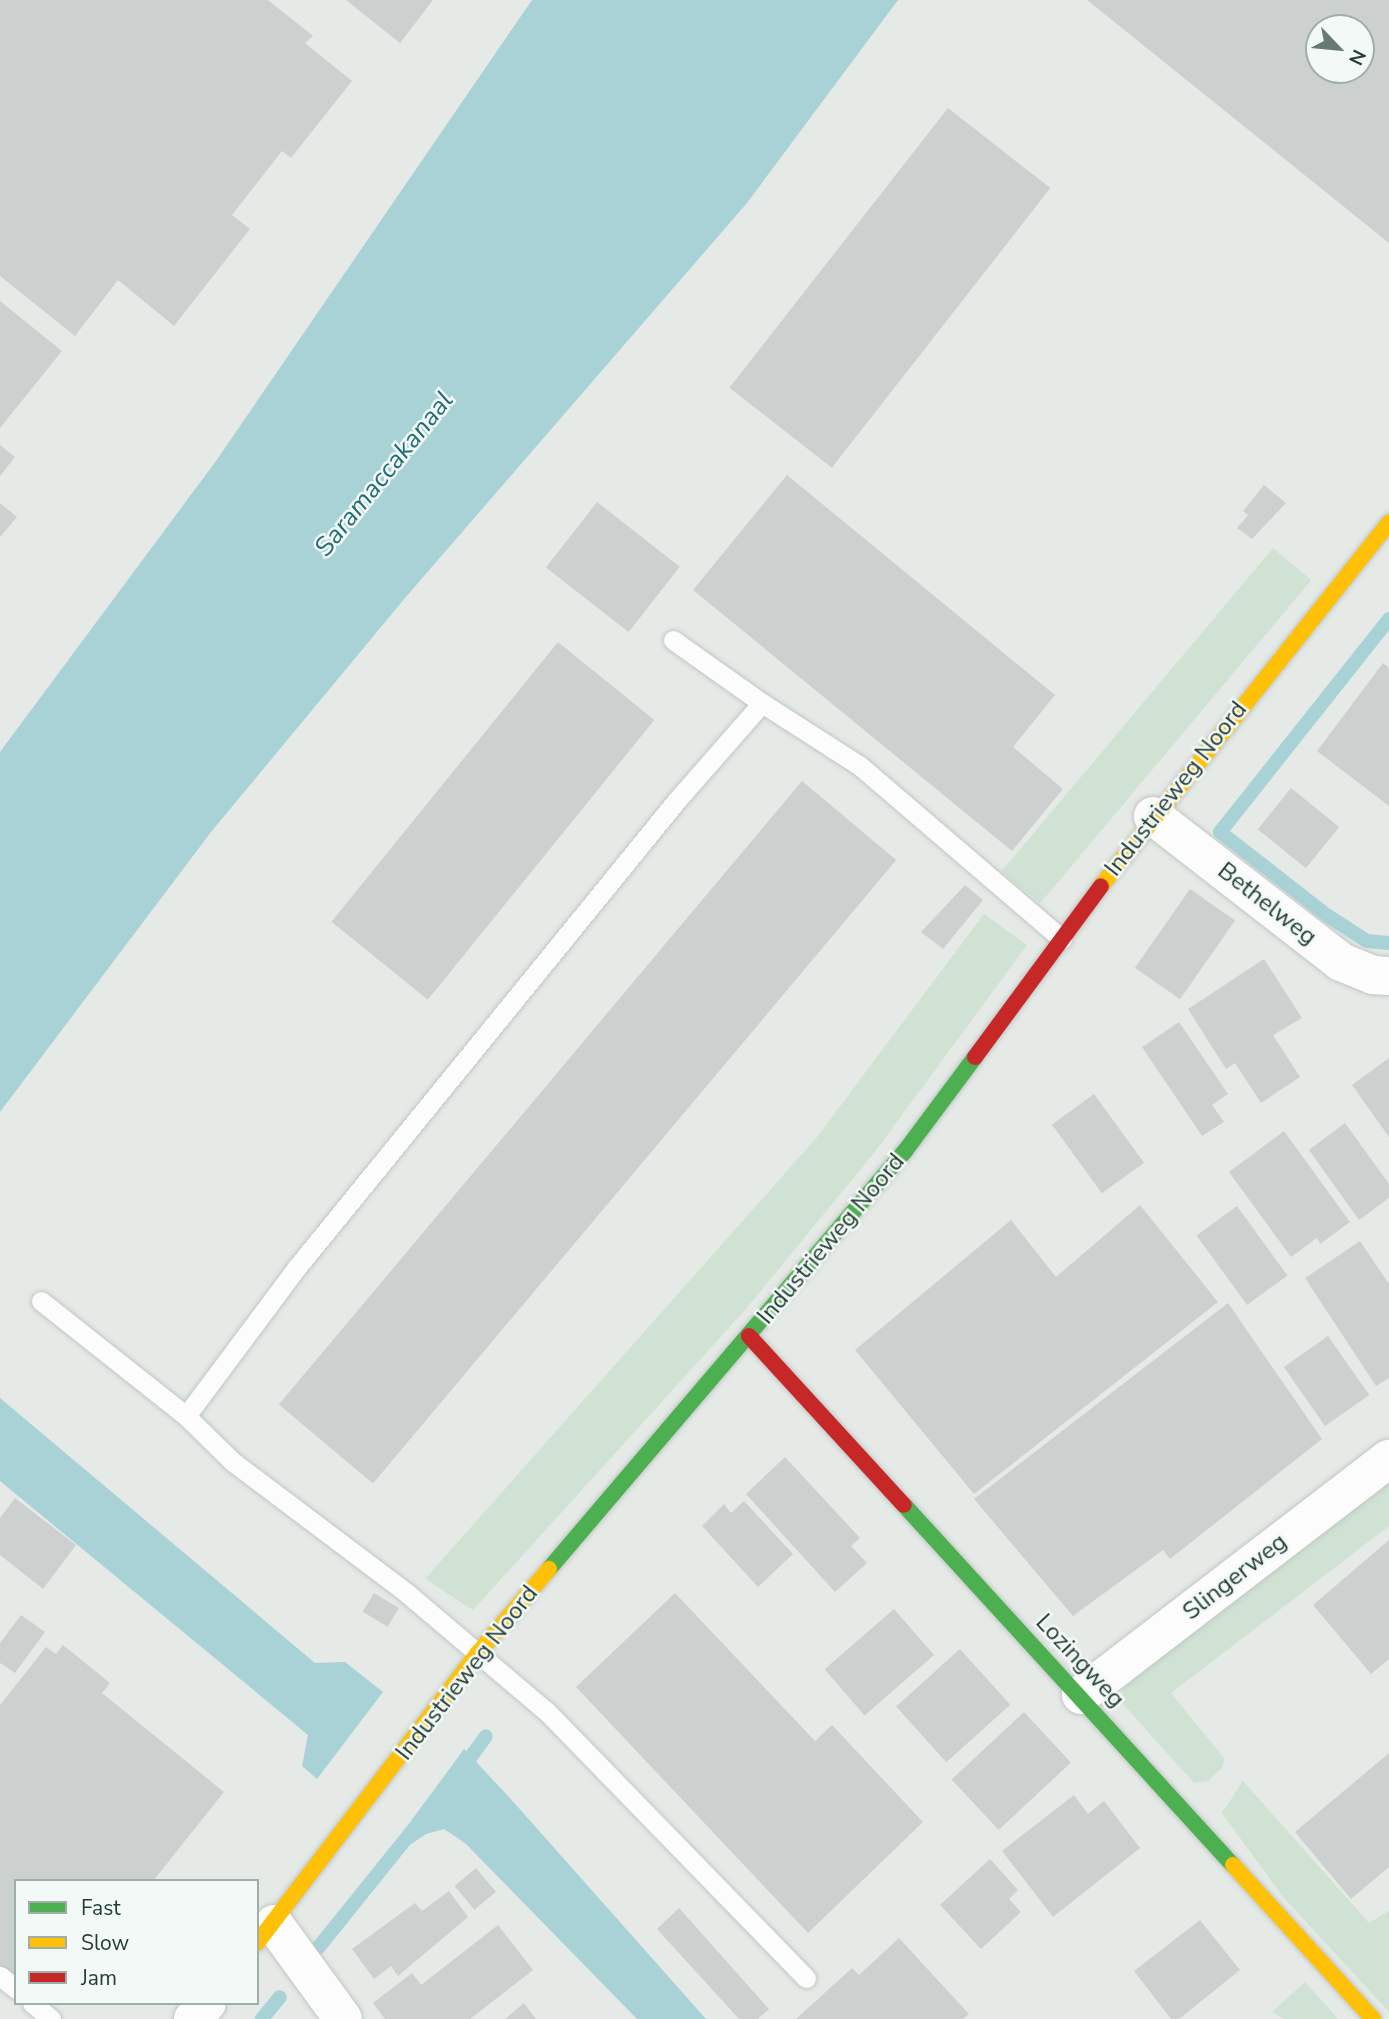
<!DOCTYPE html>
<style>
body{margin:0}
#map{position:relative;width:1389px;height:2019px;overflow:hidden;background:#e5eae7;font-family:"Nunito Sans",sans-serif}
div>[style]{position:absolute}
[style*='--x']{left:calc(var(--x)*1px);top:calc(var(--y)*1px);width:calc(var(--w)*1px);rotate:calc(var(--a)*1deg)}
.green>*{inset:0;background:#cfe2d3;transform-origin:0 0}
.water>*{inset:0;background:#a8d2d6}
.stream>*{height:14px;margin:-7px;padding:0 7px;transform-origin:7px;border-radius:7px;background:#a8d2d6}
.building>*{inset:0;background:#ccd1cf;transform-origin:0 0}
.roads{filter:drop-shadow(0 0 2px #c2c7c4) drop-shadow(0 0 2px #c2c7c4)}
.lane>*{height:19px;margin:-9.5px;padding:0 9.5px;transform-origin:9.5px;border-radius:9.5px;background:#fbfcfb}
.street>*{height:38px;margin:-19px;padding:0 19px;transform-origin:19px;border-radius:19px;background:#fbfcfb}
.fast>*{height:16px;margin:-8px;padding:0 8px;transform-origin:8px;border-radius:8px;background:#4caf50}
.slow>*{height:16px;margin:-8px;padding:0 8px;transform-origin:8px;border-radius:8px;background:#ffc107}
.jam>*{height:16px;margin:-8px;padding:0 8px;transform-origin:8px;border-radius:8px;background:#c62828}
span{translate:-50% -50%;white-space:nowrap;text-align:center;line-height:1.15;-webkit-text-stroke:5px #f3f9f6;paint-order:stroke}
.street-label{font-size:24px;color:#243d34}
.water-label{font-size:26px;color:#206d76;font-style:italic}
.legend{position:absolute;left:14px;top:1879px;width:245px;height:126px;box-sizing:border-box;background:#f3f9f6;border:2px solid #a0aea8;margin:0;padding:9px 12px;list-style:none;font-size:21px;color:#243d34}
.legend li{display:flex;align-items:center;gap:14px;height:35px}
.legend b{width:35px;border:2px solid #a0aea8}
.north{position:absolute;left:1305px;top:14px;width:70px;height:70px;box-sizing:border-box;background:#f3f9f6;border:2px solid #a0aea8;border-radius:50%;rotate:116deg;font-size:19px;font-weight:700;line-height:28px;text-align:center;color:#243d34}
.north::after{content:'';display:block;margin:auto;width:24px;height:32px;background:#687a73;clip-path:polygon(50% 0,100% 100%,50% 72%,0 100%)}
</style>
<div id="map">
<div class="green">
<i style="left:1273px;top:548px;width:50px;height:422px;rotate:40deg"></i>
<i style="clip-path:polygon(984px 914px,1027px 945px,874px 1153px,745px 1310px,473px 1610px,425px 1579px,817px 1137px)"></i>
<i style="clip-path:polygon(1389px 1477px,1389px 1526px,1171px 1693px,1224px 1758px,1223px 1767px,1208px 1781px,1194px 1783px,1122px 1703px,1123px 1688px,1131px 1675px)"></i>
<i style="clip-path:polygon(1243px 1781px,1369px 1923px,1389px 1911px,1389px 2012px,1283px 1897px,1222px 1813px)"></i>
<i style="clip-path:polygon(1305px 1982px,1338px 2019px,1284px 2019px,1272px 2012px)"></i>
</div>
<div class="water">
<i style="clip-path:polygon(532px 0,898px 0,747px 203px,405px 598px,211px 832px,0 1112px,0 752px,216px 461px)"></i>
<i style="clip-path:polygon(0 1398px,315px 1663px,345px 1662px,383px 1692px,317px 1779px,302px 1766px,308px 1735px,0 1481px)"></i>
<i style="clip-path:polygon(464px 1749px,509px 1797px,706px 2019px,637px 2019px,465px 1843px,444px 1829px,426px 1834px,407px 1847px,397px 1840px)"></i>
</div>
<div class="stream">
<i style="--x:1389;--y:619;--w:272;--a:128.4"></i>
<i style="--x:1220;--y:832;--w:137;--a:37.9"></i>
<i style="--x:1328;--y:916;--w:46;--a:32.7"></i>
<i style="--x:1367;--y:941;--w:22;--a:5"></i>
<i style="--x:460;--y:1772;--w:44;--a:-54.2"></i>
<i style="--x:318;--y:1948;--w:151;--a:-51.2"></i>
<i style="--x:262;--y:2019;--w:28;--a:-51"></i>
</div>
<div class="building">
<i style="clip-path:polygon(0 0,268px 0,313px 36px,305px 43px,352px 81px,291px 158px,282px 151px,232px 215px,250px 229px,174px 326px,118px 280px,75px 336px,0 276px)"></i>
<i style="clip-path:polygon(346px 0,433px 0,400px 43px)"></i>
<i style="clip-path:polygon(evenodd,1087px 0,1389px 0,1389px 243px,1087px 0,1319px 28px,1361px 28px,1361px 70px,1319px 70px,1319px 28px)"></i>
<i style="left:948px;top:108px;width:130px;height:355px;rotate:38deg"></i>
<i style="clip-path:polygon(0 301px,62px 351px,0 428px)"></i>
<i style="clip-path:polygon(0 445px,15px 457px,0 476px)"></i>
<i style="clip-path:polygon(787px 475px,1055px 695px,1013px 747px,1063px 789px,1012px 851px,693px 590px)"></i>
<i style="clip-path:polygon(1264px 485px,1286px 503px,1252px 539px,1237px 528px,1248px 515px,1243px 511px)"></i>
<i style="left:597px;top:502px;width:105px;height:83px;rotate:38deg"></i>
<i style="clip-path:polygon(0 503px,17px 517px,0 537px)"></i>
<i style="left:558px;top:642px;width:124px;height:360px;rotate:39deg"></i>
<i style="clip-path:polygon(1383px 663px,1389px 668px,1389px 806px,1317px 751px)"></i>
<i style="left:802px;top:781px;width:123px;height:814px;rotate:40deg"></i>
<i style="left:1291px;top:788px;width:62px;height:53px;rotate:39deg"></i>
<i style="clip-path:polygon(965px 885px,983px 900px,943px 949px,921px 932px)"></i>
<i style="left:1190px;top:889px;width:55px;height:96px;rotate:35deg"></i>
<i style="clip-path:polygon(1264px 959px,1302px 1018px,1273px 1035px,1300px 1077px,1261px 1103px,1235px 1063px,1226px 1069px,1188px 1009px)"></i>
<i style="clip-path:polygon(1179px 1022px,1228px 1094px,1212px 1105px,1224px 1122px,1202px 1136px,1142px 1047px)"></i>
<i style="clip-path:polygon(1389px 1058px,1389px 1137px,1352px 1085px)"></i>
<i style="left:1094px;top:1094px;width:85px;height:52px;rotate:54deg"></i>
<i style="clip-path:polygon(1345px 1123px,1389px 1184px,1389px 1198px,1359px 1220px,1309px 1150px)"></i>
<i style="clip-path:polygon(1284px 1131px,1350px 1222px,1320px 1244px,1317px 1238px,1291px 1257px,1229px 1172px)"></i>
<i style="clip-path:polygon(1140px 1205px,1218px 1302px,974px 1494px,855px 1350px,1011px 1220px,1056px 1277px)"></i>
<i style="left:1237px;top:1206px;width:86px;height:50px;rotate:54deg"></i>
<i style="clip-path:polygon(1360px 1241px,1389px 1284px,1389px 1378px,1376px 1386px,1305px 1278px)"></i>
<i style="clip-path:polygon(1228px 1303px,1322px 1439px,1170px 1559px,1163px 1550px,1073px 1616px,974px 1499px)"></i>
<i style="left:1328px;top:1336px;width:72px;height:54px;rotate:55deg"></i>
<i style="clip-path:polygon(785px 1457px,860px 1538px,851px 1546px,867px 1563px,835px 1592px,746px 1494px)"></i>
<i style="clip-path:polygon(15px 1498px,76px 1545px,43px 1589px,0 1555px,0 1518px)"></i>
<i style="clip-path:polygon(744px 1501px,793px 1554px,758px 1587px,702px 1526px,724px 1504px,731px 1513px)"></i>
<i style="clip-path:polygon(1389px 1540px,1389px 1659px,1371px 1674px,1313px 1605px)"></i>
<i style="left:374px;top:1593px;width:29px;height:22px;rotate:31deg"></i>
<i style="clip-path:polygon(675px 1593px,815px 1741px,832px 1725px,923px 1822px,808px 1933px,576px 1687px)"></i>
<i style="left:894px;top:1609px;width:61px;height:92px;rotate:49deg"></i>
<i style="clip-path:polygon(21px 1615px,45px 1632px,15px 1673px,0 1663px,0 1643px)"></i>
<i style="clip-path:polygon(63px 1645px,110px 1683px,102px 1693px,224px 1792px,153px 1881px,16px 1881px,16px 1979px,0 1966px,0 1705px,46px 1647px,56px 1654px)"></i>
<i style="left:960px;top:1649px;width:75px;height:86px;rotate:48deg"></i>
<i style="left:1024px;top:1712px;width:69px;height:99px;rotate:47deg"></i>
<i style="clip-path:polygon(1389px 1753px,1389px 1867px,1351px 1899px,1295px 1832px)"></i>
<i style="clip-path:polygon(1074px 1795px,1088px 1814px,1104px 1801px,1140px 1848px,1053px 1917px,1002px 1851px)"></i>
<i style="clip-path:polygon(990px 1859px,1018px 1890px,1009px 1899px,1021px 1912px,981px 1949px,940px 1905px)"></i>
<i style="left:476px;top:1868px;width:31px;height:28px;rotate:50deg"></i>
<i style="clip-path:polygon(449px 1891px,468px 1917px,398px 1976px,391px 1966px,374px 1979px,352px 1949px,415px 1903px,422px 1911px)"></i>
<i style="clip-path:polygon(679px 1908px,769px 2009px,758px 2019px,739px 2019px,657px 1929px)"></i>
<i style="clip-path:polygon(1200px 1920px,1240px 1970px,1179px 2019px,1171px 2019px,1134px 1971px)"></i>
<i style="clip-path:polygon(498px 1925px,533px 1970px,470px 2019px,385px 2019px,373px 2003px,412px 1973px,421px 1985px)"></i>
<i style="clip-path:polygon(899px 1938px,969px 2014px,963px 2019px,796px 2019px,852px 1968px,859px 1975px)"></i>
<i style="clip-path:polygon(524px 2003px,536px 2019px,505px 2019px)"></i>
</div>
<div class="roads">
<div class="lane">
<i style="--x:673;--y:640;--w:109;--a:35.3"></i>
<i style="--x:41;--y:1301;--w:185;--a:38.4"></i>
<i style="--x:0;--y:1976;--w:21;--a:39"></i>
<i style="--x:806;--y:1978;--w:373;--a:-134.2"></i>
<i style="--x:546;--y:1711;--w:182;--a:-139.7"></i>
<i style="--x:407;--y:1593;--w:218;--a:-143"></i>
<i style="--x:233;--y:1462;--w:66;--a:-135.6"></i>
<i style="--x:186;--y:1416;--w:187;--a:-53.3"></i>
<i style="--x:298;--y:1266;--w:601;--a:-50.88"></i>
<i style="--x:677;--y:800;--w:129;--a:-48.8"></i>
<i style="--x:762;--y:703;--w:117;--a:32.7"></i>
<i style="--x:860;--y:766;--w:266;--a:40.6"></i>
<i style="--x:32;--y:2003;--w:25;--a:40"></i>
</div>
<div class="street">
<i style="--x:1153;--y:816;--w:238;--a:37.8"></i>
<i style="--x:1341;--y:962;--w:35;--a:22"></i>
<i style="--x:1373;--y:975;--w:16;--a:4"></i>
<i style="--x:1081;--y:1695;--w:388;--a:-37.5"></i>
<i style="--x:274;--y:1924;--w:117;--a:54"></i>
<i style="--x:193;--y:2019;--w:21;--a:-49"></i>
</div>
<div class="fast">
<i style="--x:904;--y:1505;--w:488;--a:47.6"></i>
<i style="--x:549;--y:1569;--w:549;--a:-49.58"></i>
<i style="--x:905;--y:1151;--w:117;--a:-53.3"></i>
</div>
<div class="slow">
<i style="--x:1101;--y:886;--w:464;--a:-51.6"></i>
<i style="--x:1233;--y:1865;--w:208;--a:47.7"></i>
<i style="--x:257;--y:1943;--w:365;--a:-52.7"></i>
<i style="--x:478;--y:1653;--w:110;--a:-49.8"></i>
</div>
<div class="jam">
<i style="--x:975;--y:1057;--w:212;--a:-53.6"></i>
<i style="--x:749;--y:1336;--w:229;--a:47.5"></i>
</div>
</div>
<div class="street-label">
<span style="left:1176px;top:789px;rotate:-52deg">Industrieweg Noord</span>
<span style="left:1267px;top:904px;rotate:38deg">Bethelweg</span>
<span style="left:831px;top:1239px;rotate:-50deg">Industrieweg Noord</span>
<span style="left:1235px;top:1577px;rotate:-38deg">Slingerweg</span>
<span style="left:1080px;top:1661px;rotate:47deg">Lozingweg</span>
<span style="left:467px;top:1673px;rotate:-52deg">Industrieweg Noord</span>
</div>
<div class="water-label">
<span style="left:384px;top:474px;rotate:-51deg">Saramaccakanaal</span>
</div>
<ul class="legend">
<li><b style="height:9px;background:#4caf50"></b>Fast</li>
<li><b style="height:9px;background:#ffc107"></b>Slow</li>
<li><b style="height:9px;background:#c62828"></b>Jam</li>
</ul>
<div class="north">N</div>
</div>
